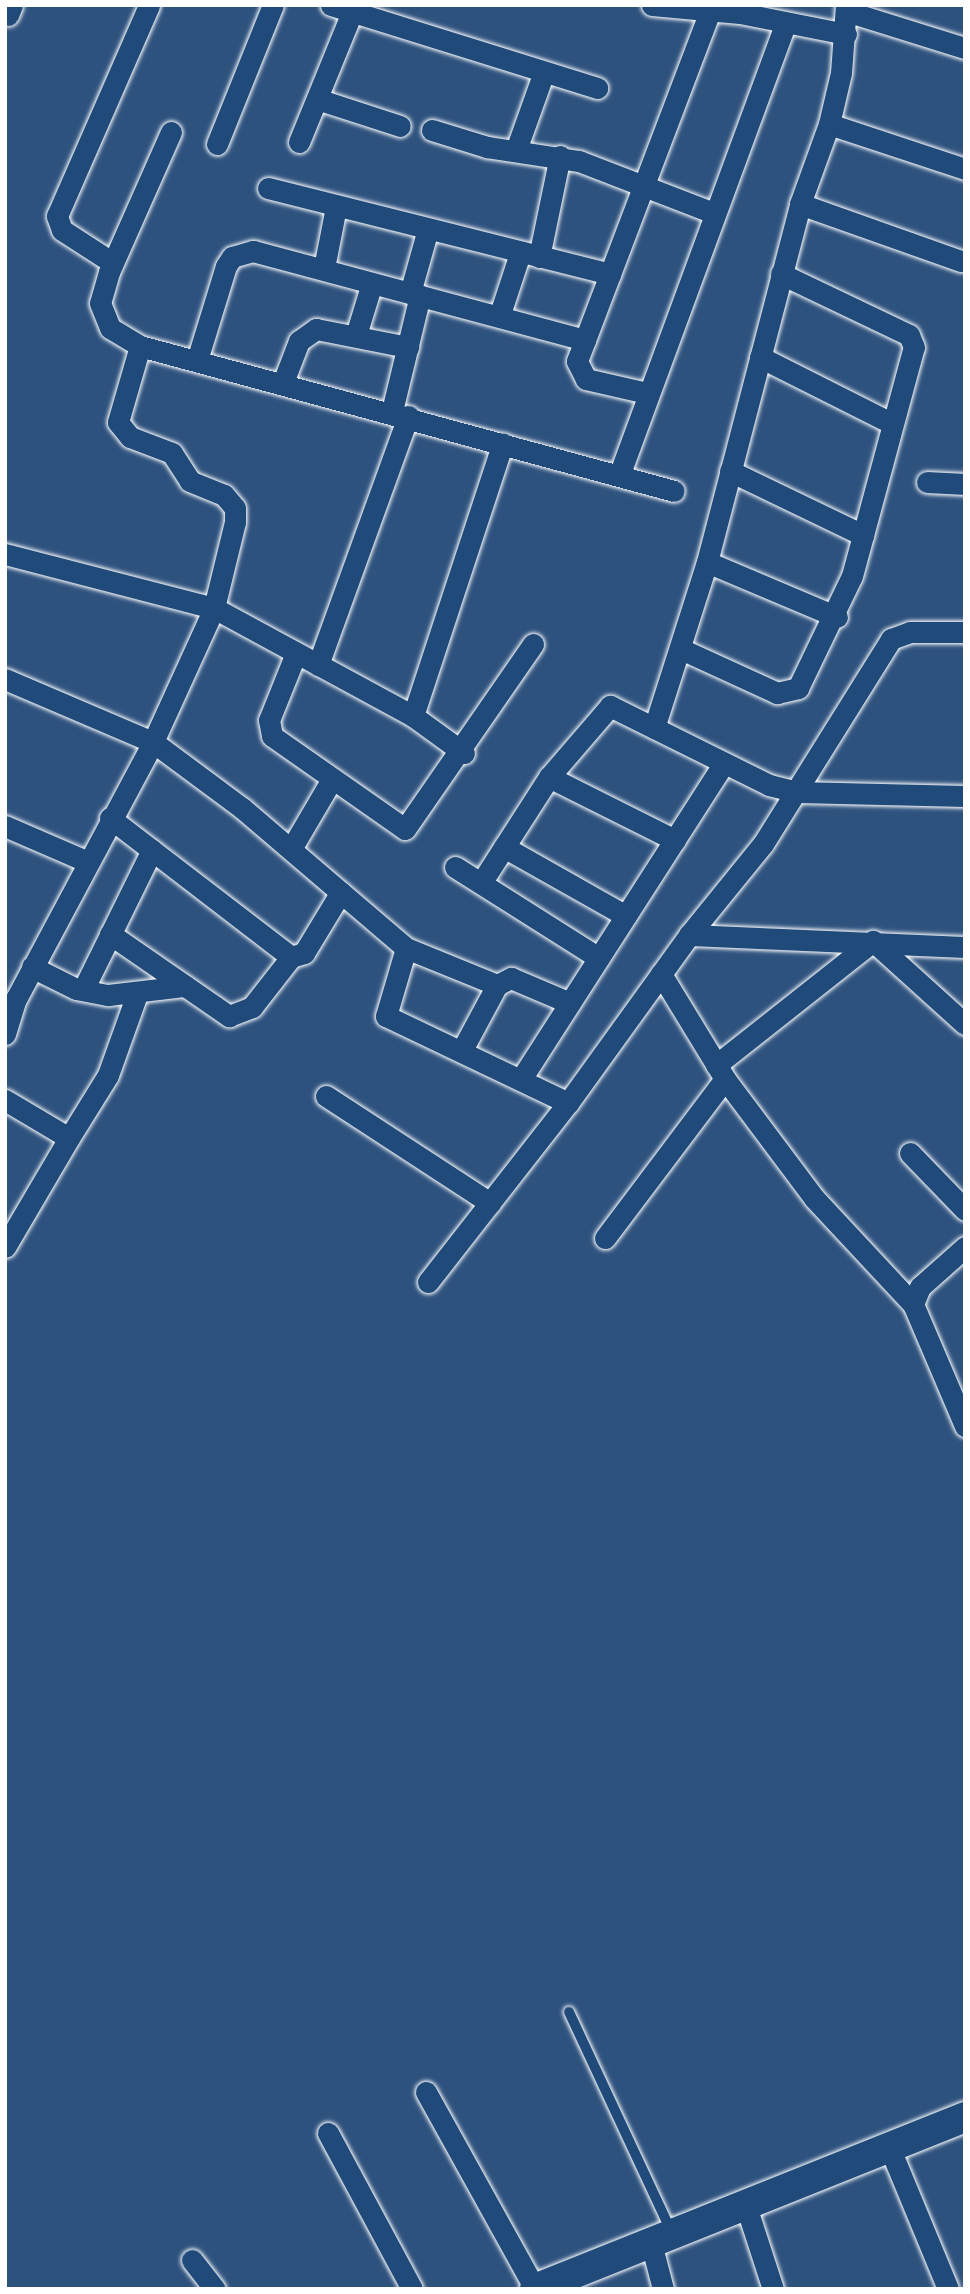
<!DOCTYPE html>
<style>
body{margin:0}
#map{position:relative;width:970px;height:2294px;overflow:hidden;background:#2e527e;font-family:Mali,sans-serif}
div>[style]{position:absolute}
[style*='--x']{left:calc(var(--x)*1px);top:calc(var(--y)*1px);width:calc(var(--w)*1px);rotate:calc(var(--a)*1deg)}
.roads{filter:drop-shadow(0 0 2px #fff) drop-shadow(0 0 2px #fff)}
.lane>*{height:10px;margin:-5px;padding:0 5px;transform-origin:5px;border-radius:5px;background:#1f4a7a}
.street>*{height:21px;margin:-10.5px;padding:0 10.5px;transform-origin:10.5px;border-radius:10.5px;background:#1f4a7a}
.secondary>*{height:30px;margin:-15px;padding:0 15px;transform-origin:15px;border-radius:15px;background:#1f4a7a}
span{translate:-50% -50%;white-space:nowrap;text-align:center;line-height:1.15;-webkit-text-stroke:6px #1f4a7a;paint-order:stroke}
.frame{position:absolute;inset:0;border:7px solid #fff;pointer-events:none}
</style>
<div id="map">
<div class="roads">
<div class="lane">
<i style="--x:569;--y:2012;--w:242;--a:65"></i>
</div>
<div class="street">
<i style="--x:331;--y:5;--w:279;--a:17.3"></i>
<i style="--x:652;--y:5;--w:88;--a:5.2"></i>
<i style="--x:740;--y:13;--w:108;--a:11.2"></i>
<i style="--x:846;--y:11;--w:125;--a:17.3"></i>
<i style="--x:8;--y:15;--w:11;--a:-68"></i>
<i style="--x:317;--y:99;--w:87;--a:18"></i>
<i style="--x:829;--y:124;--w:143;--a:18.3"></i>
<i style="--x:432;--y:130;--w:58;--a:17.2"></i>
<i style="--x:487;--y:147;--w:93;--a:8.7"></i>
<i style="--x:579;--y:161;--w:145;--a:21.1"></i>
<i style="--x:171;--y:132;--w:153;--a:113.9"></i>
<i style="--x:109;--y:272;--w:32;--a:106"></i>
<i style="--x:100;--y:303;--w:27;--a:68"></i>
<i style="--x:110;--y:328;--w:35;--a:31"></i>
<i style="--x:140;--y:346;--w:553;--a:15.19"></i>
<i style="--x:299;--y:142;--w:148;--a:-67.8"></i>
<i style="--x:217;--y:144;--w:150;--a:-68.1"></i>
<i style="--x:516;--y:150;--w:83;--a:-70.3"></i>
<i style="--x:268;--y:188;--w:353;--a:14.1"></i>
<i style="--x:800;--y:204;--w:171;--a:19.5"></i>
<i style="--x:539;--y:257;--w:103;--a:-78.3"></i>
<i style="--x:113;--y:263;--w:61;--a:-147.1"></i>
<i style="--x:62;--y:230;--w:15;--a:-110"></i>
<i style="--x:57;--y:216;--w:230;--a:-66.4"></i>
<i style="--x:324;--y:268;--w:62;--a:-78.9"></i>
<i style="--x:410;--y:293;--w:66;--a:-74.3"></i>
<i style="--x:500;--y:314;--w:64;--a:-71.8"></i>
<i style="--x:356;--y:335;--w:54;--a:-72.9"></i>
<i style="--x:198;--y:357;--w:95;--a:-72.9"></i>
<i style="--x:226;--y:266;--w:11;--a:-56"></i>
<i style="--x:232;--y:257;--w:22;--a:-16"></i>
<i style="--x:253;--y:251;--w:344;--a:15"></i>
<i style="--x:760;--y:357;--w:147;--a:26.7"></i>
<i style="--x:284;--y:380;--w:42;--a:-69"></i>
<i style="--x:299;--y:341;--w:21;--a:-35"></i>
<i style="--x:316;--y:329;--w:94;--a:11.1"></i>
<i style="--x:647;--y:393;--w:63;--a:-167.1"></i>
<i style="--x:586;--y:379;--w:20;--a:-117"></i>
<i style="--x:577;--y:361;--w:375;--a:-69.2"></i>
<i style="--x:392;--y:411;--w:119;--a:-76.4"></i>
<i style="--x:730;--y:471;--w:148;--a:25.7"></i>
<i style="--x:620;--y:473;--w:480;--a:-69.8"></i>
<i style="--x:927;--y:482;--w:38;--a:3"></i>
<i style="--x:5;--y:554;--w:216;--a:14.5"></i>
<i style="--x:214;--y:608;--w:226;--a:28.5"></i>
<i style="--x:413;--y:716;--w:287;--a:-71.8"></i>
<i style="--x:707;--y:562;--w:141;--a:22.9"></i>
<i style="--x:681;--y:649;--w:106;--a:24.6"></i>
<i style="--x:777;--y:693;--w:22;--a:-13"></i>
<i style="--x:798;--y:688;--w:124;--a:-64.3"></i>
<i style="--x:852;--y:576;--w:237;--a:-74.9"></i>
<i style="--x:914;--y:347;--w:13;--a:-113"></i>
<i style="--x:909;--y:335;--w:142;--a:-154.5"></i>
<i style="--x:296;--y:653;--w:72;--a:111.9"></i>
<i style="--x:269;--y:720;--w:16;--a:79"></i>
<i style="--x:272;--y:736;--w:162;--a:35"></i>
<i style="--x:405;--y:829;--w:225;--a:-55.3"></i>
<i style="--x:318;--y:665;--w:265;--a:-70.1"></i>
<i style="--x:5;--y:679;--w:161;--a:23.1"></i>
<i style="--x:153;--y:742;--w:111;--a:36.6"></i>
<i style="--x:242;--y:808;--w:216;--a:40.5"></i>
<i style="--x:406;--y:948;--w:98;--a:22.1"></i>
<i style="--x:497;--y:985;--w:16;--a:-27"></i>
<i style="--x:511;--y:978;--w:64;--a:23"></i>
<i style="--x:413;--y:716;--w:63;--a:36"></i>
<i style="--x:654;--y:728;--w:174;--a:-72.3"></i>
<i style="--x:707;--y:562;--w:370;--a:-75.4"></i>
<i style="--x:800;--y:204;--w:85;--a:-70.1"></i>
<i style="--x:829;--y:124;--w:52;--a:-76.8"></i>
<i style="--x:841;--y:73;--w:68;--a:-85.8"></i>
<i style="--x:549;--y:777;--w:141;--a:26.6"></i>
<i style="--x:110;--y:818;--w:228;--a:37.5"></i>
<i style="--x:291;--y:957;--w:14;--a:-17"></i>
<i style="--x:304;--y:953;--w:71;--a:-58.8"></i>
<i style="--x:5;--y:826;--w:88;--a:23.4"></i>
<i style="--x:504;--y:847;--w:140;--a:29.5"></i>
<i style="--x:291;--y:849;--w:81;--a:-59.6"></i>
<i style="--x:455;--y:867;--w:170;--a:32.3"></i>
<i style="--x:481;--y:883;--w:126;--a:-57.3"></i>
<i style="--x:549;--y:777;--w:94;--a:-49.3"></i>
<i style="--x:610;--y:706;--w:178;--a:26.4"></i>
<i style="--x:769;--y:785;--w:29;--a:14"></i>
<i style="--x:797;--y:792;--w:168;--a:1.4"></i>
<i style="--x:110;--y:934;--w:145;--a:34.6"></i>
<i style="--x:229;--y:1016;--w:25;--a:-21"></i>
<i style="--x:252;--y:1007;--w:63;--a:-52"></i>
<i style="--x:689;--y:935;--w:117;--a:-50.9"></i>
<i style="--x:763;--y:844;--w:242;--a:-58"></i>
<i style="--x:891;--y:639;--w:20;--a:-20"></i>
<i style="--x:910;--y:632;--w:55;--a:0"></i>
<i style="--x:406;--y:948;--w:71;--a:106.4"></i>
<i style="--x:386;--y:1016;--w:202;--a:25.5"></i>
<i style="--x:32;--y:967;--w:49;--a:26.6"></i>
<i style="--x:76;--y:989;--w:33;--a:11"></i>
<i style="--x:108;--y:995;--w:78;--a:-6.7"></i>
<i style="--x:661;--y:974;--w:123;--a:58.6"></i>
<i style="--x:725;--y:1079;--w:149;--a:53.2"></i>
<i style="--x:814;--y:1198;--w:145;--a:47"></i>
<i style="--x:83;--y:990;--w:156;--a:-63.8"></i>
<i style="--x:5;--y:1034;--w:37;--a:-73"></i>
<i style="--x:16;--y:999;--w:291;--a:-61.9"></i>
<i style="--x:153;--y:742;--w:147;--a:-65.5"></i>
<i style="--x:214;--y:608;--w:89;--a:-76.3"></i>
<i style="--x:235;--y:522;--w:14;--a:-90"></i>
<i style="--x:235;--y:508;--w:17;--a:-130"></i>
<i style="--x:224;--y:495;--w:37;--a:-158"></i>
<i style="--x:190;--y:481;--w:33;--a:-123"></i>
<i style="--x:172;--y:453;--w:45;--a:-159.1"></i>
<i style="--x:130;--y:437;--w:19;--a:-129"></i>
<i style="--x:118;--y:422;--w:79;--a:-73.9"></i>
<i style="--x:462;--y:1050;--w:74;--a:-61.7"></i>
<i style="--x:716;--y:1065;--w:200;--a:-38.3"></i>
<i style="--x:873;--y:941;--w:124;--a:42.1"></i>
<i style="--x:523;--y:1076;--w:372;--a:-57.3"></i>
<i style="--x:326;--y:1096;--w:196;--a:33.1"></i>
<i style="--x:5;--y:1100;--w:74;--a:30.7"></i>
<i style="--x:69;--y:1138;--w:126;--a:120.4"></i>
<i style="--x:69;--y:1138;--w:74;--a:-58.2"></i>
<i style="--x:108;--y:1075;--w:86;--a:-70.3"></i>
<i style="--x:910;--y:1153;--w:79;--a:46"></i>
<i style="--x:605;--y:1238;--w:199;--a:-53"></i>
<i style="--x:965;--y:1247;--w:60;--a:138.4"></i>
<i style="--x:920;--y:1287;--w:18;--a:112"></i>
<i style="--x:913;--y:1304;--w:133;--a:66.9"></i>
<i style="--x:428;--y:1282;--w:227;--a:-52"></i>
<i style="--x:568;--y:1103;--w:207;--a:-54.2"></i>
<i style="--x:689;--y:935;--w:276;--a:2.5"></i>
<i style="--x:426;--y:2092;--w:225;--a:61"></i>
<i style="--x:328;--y:2133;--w:177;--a:61.7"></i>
<i style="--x:888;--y:2144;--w:157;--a:67.5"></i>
<i style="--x:745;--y:2203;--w:90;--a:72"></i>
<i style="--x:651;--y:2243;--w:48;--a:75.4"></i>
<i style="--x:192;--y:2260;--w:37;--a:52"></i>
</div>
<div class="secondary">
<i style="--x:535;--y:2289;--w:463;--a:-21.8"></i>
</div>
</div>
<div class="frame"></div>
</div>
